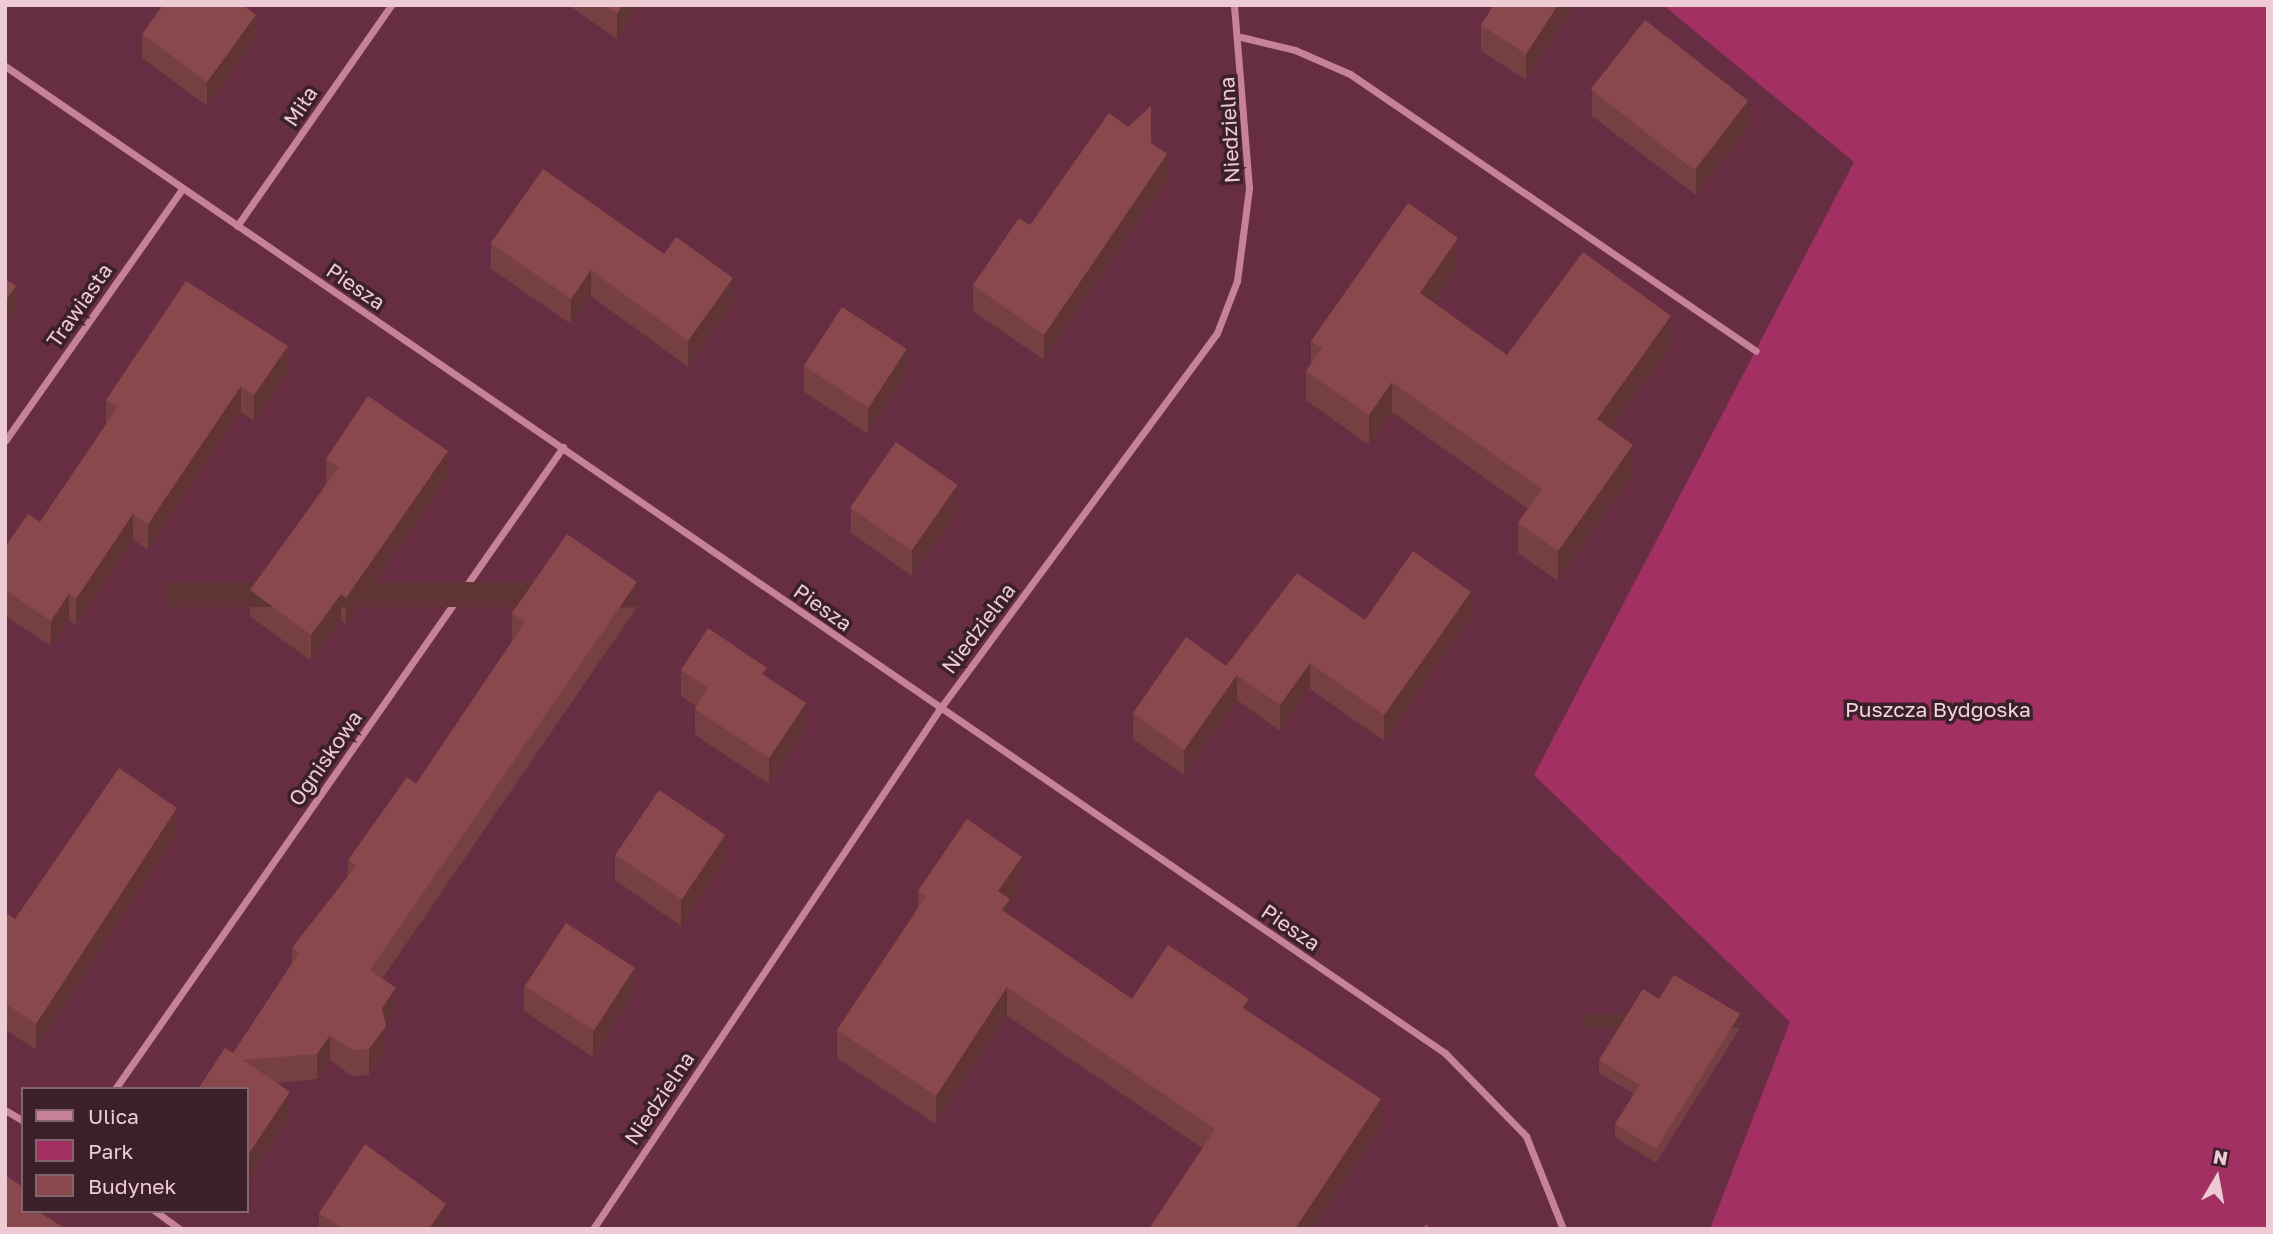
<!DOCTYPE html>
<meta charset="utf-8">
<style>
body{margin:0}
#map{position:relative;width:2273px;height:1234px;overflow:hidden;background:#672d43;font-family:"Golos Text",sans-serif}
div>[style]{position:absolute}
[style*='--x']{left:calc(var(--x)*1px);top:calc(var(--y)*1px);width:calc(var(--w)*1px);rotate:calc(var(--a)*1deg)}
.green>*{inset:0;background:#a33062}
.minor>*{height:7px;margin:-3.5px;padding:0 3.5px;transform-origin:3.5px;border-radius:3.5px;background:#c58299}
.wall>*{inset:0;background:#763f41}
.shaded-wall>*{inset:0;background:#603335;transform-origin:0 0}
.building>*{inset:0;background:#89494c;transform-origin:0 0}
span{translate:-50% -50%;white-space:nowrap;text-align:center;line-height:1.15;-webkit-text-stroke:7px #3b202a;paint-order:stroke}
.street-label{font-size:21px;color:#eecad5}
.park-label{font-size:21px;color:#f4d4de}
.frame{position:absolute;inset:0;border:7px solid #eecad5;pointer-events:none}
.legend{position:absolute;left:21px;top:1087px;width:228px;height:126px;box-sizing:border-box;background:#3b202a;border:2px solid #83646e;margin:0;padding:9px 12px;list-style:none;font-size:21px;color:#eecad5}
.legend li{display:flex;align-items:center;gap:14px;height:35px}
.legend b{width:35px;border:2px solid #83646e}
.north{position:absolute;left:2182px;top:1143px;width:70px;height:70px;-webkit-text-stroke:5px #3b202a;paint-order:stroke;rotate:10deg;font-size:19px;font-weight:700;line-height:28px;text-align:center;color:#eecad5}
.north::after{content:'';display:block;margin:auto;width:24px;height:32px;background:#eecad5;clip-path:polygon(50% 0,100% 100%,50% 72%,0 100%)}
</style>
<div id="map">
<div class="green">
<i style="clip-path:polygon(1663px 5px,2268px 5px,2268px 1229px,1710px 1229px,1790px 1022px,1534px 775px,1854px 162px)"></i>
</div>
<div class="minor">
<i style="--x:1241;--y:37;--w:56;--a:13.5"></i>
<i style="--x:1295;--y:50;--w:60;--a:23.6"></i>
<i style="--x:1350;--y:74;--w:491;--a:34.3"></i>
<i style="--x:5;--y:66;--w:1746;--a:34.43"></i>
<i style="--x:1445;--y:1053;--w:116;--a:45.7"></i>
<i style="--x:1526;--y:1136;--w:100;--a:68.3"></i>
<i style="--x:237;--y:226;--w:269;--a:-55.1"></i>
<i style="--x:5;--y:441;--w:308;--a:-54.9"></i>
<i style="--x:115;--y:1089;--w:783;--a:-55.09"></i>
<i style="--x:5;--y:1110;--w:21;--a:31"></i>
<i style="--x:155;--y:1211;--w:31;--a:36"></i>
<i style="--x:593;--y:1229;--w:624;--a:-56.31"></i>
<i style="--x:939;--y:710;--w:468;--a:-53.6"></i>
<i style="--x:1217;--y:333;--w:56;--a:-69"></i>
<i style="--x:1237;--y:281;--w:94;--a:-82.6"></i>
<i style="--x:1249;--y:188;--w:184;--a:-94.7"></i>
</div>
<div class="wall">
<i style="clip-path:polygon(568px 5px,640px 5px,617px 39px)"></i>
<i style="clip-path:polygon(1494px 5px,1575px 5px,1526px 80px,1481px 51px,1481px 25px)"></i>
<i style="clip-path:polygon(142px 34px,256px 39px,207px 106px,142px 58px)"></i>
<i style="clip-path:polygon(1592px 90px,1749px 126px,1696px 195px,1592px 116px)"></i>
<i style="clip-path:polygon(1128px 127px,1151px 143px,1167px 180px,1044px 360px,973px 311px,973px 285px)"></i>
<i style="clip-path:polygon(491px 243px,733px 304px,688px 367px,591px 296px,571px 324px,491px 269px)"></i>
<i style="clip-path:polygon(1458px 268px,1434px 303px,1507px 355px,1671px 346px,1611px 429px,1633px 474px,1558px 581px,1518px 553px,1518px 523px,1528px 509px,1392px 412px,1369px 445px,1306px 400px,1306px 371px,1311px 364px,1311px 341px)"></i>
<i style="clip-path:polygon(804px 366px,907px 374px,868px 434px,804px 392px)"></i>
<i style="clip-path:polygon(288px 372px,254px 421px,241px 412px,148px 550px,133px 540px,76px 625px,69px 620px,51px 646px,5px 616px,5px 547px,40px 522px,106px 424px,106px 400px)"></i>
<i style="clip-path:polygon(326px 459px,448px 477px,346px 624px,341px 620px,311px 661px,250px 616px,250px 590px,326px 485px)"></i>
<i style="clip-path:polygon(851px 508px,958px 511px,912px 576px,851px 533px)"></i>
<i style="clip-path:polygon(637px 607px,382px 979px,396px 1014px,386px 1028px,386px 1051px,369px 1075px,352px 1076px,330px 1060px,317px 1079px,277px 1083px,290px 1118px,247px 1182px,247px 1089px,233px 1053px,292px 964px,292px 948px,348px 876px,348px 860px,416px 784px,513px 640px,512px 639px,512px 613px)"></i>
<i style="clip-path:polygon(1471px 618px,1384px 741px,1310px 689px,1280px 731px,1237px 700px,1184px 775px,1133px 739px,1133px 713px,1226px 666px,1365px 620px)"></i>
<i style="clip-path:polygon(681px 670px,767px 677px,806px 729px,769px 784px,695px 735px,695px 709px,696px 706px,681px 696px)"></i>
<i style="clip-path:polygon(177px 834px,36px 1050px,5px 1029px,5px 912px,15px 919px)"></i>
<i style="clip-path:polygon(615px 854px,725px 861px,681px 926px,615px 880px)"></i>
<i style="clip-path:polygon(1022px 885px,1010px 903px,1010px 916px,1132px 999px,1249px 1012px,1381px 1127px,1202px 1148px,1007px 1016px,936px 1124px,837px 1058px,837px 1030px,918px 909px,918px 891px)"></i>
<i style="clip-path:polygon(524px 985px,634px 994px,593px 1057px,524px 1011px)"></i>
<i style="clip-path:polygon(1659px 999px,1740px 1028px,1656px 1163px,1615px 1137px,1615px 1124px,1634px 1094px,1599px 1073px,1599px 1060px)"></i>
<i style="clip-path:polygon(319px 1213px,446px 1229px,319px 1229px)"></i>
</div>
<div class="shaded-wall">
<i style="clip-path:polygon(623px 5px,640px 5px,617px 39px,617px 13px)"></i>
<i style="clip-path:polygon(1558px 5px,1575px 5px,1526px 80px,1526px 54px)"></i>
<i style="clip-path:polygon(256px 15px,256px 39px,207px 106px,207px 82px)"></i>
<i style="clip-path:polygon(1749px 100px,1749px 126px,1696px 195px,1696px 169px)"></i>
<i style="clip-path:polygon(1167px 154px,1167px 180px,1044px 360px,1044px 335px)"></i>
<i style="clip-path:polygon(1458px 238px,1458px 268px,1420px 323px,1420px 293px)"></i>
<i style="clip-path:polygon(591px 270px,591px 296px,571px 324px,571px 299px)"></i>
<i style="clip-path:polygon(733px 278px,733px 304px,688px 367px,688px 341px)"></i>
<i style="clip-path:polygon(16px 286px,16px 312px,5px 327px,5px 301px)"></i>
<i style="clip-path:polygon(1671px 316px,1671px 346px,1597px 448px,1597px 419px)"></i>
<i style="clip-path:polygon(288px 346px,288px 372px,254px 421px,254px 395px)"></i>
<i style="clip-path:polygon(907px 349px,907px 374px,868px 434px,868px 408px)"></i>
<i style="clip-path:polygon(1392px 382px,1392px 412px,1369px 445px,1369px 415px)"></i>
<i style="clip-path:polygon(241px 386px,241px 412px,148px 550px,148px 524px)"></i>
<i style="clip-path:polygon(1633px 445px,1633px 474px,1558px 581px,1558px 551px)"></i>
<i style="clip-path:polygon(448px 451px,448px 477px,346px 624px,346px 598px)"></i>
<i style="clip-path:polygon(958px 485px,958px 511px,912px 576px,912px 550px)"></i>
<i style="clip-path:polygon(133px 514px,133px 540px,76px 625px,76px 599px)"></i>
<i style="left:637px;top:582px;width:25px;height:471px;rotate:90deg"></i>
<i style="clip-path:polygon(1471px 592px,1471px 618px,1384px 741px,1384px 715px)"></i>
<i style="clip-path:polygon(69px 594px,69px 620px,51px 646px,51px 621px)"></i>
<i style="clip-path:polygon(341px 594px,341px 620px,311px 661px,311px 635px)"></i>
<i style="clip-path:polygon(1310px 663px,1310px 689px,1280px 731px,1280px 705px)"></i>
<i style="clip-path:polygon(1237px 675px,1237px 700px,1184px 775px,1184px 750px)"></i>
<i style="clip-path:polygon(806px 703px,806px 729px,769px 784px,769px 758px)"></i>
<i style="clip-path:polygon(177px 808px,177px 834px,36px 1050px,36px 1024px)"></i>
<i style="clip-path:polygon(725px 835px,725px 861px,681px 926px,681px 900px)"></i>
<i style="clip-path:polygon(1022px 857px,1022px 885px,1010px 903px,1010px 927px,1002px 939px,998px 891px)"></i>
<i style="clip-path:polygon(634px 968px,634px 994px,593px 1057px,593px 1031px)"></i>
<i style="clip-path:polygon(1007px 987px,1007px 1016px,936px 1124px,936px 1096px)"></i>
<i style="clip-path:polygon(396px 988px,396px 1014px,386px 1028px,386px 1051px,369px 1075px,369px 1049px,382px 1008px)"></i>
<i style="clip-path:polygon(1249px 999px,1249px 1028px,1243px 1008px)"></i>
<i style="left:1740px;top:1014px;width:14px;height:159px;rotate:90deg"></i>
<i style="clip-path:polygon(330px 1035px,330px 1060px,317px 1079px,317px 1054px)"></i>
<i style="clip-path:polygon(290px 1092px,290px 1118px,247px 1182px,247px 1156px)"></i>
<i style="clip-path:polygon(1381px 1099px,1381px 1127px,1314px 1229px,1295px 1229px)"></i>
<i style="clip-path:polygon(446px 1204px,446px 1229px,429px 1229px)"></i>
<i style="clip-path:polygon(44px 1211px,49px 1211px,49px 1229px,42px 1214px)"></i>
</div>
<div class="building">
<i style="clip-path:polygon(163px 5px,243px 5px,256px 15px,207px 82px,142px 34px)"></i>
<i style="clip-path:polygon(605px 5px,623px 5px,617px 13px)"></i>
<i style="clip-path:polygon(1494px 5px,1558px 5px,1526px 54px,1481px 25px)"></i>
<i style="left:1645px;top:20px;width:131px;height:88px;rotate:38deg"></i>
<i style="clip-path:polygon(1151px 106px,1151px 143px,1167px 154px,1044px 335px,973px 285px,1019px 218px,1030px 225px,1109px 113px,1128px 127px)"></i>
<i style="clip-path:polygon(543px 169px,664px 254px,676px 237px,733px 278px,688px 341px,591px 270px,571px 299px,491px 243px)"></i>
<i style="clip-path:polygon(1408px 203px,1458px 238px,1420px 293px,1507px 355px,1583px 252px,1671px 316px,1597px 419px,1633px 445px,1558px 551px,1518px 523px,1542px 489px,1392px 382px,1369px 415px,1306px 371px,1322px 348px,1311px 341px)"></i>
<i style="clip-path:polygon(5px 279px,16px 286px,5px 301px)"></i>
<i style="clip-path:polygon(186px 281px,288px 346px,254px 395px,241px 386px,148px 524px,133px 514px,76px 599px,69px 594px,51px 621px,5px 590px,5px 547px,28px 514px,40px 522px,118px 407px,106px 400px)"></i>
<i style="left:842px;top:307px;width:77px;height:70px;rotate:33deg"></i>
<i style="clip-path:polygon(368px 396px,448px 451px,346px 598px,341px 594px,311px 635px,250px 590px,339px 467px,326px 459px)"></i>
<i style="left:896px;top:442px;width:75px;height:80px;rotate:35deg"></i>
<i style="clip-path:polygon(567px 534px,637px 582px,370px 970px,396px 988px,382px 1008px,386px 1026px,369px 1049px,352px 1050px,330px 1035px,317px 1054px,243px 1060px,290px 1092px,247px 1156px,247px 1089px,198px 1089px,225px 1048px,233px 1053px,299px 953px,292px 948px,356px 866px,348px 860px,407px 777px,416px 784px,525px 622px,512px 613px)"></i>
<i style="clip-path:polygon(1413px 551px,1471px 592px,1384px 715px,1310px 663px,1280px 705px,1237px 675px,1184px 750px,1133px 713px,1186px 637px,1226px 666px,1297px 573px,1365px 620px)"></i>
<i style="clip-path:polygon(708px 628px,767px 668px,762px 674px,806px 703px,769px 758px,695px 709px,708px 688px,681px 670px)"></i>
<i style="clip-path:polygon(119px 768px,177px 808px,36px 1024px,5px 1003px,5px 912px,15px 919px)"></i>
<i style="left:659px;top:790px;width:80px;height:78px;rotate:34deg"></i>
<i style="clip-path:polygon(967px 819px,1022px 857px,998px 891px,1010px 899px,1002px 910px,1132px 999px,1168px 945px,1249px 999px,1243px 1008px,1381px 1099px,1295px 1229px,1149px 1229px,1215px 1129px,1007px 987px,936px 1096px,837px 1030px,926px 896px,918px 891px)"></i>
<i style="left:566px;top:923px;width:82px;height:75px;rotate:33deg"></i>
<i style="clip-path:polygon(1674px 975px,1740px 1014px,1656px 1149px,1615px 1124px,1640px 1085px,1599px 1060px,1643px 989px,1659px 999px)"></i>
<i style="clip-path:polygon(365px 1144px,446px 1204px,429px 1229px,344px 1229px,319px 1213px)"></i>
<i style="clip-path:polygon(5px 1175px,23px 1187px,23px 1211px,44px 1211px,42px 1214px,66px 1229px,5px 1229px)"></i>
<i style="clip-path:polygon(1426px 1224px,1432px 1229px,1422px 1229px)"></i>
</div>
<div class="street-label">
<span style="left:300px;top:106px;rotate:-56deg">Miła</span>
<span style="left:1229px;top:130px;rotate:-93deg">Niedzielna</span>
<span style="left:356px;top:286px;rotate:34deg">Piesza</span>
<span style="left:79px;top:305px;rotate:-55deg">Trawiasta</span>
<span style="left:823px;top:607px;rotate:35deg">Piesza</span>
<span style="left:978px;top:628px;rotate:-53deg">Niedzielna</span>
<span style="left:325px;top:758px;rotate:-55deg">Ogniskowa</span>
<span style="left:1291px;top:927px;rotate:34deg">Piesza</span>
<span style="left:659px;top:1098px;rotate:-56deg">Niedzielna</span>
</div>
<div class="park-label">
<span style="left:1938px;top:709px">Puszcza Bydgoska</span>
</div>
<div class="frame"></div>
<ul class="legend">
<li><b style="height:9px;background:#c58299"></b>Ulica</li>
<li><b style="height:19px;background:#a33062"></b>Park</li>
<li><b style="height:19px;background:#89494c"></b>Budynek</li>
</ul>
<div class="north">N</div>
</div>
